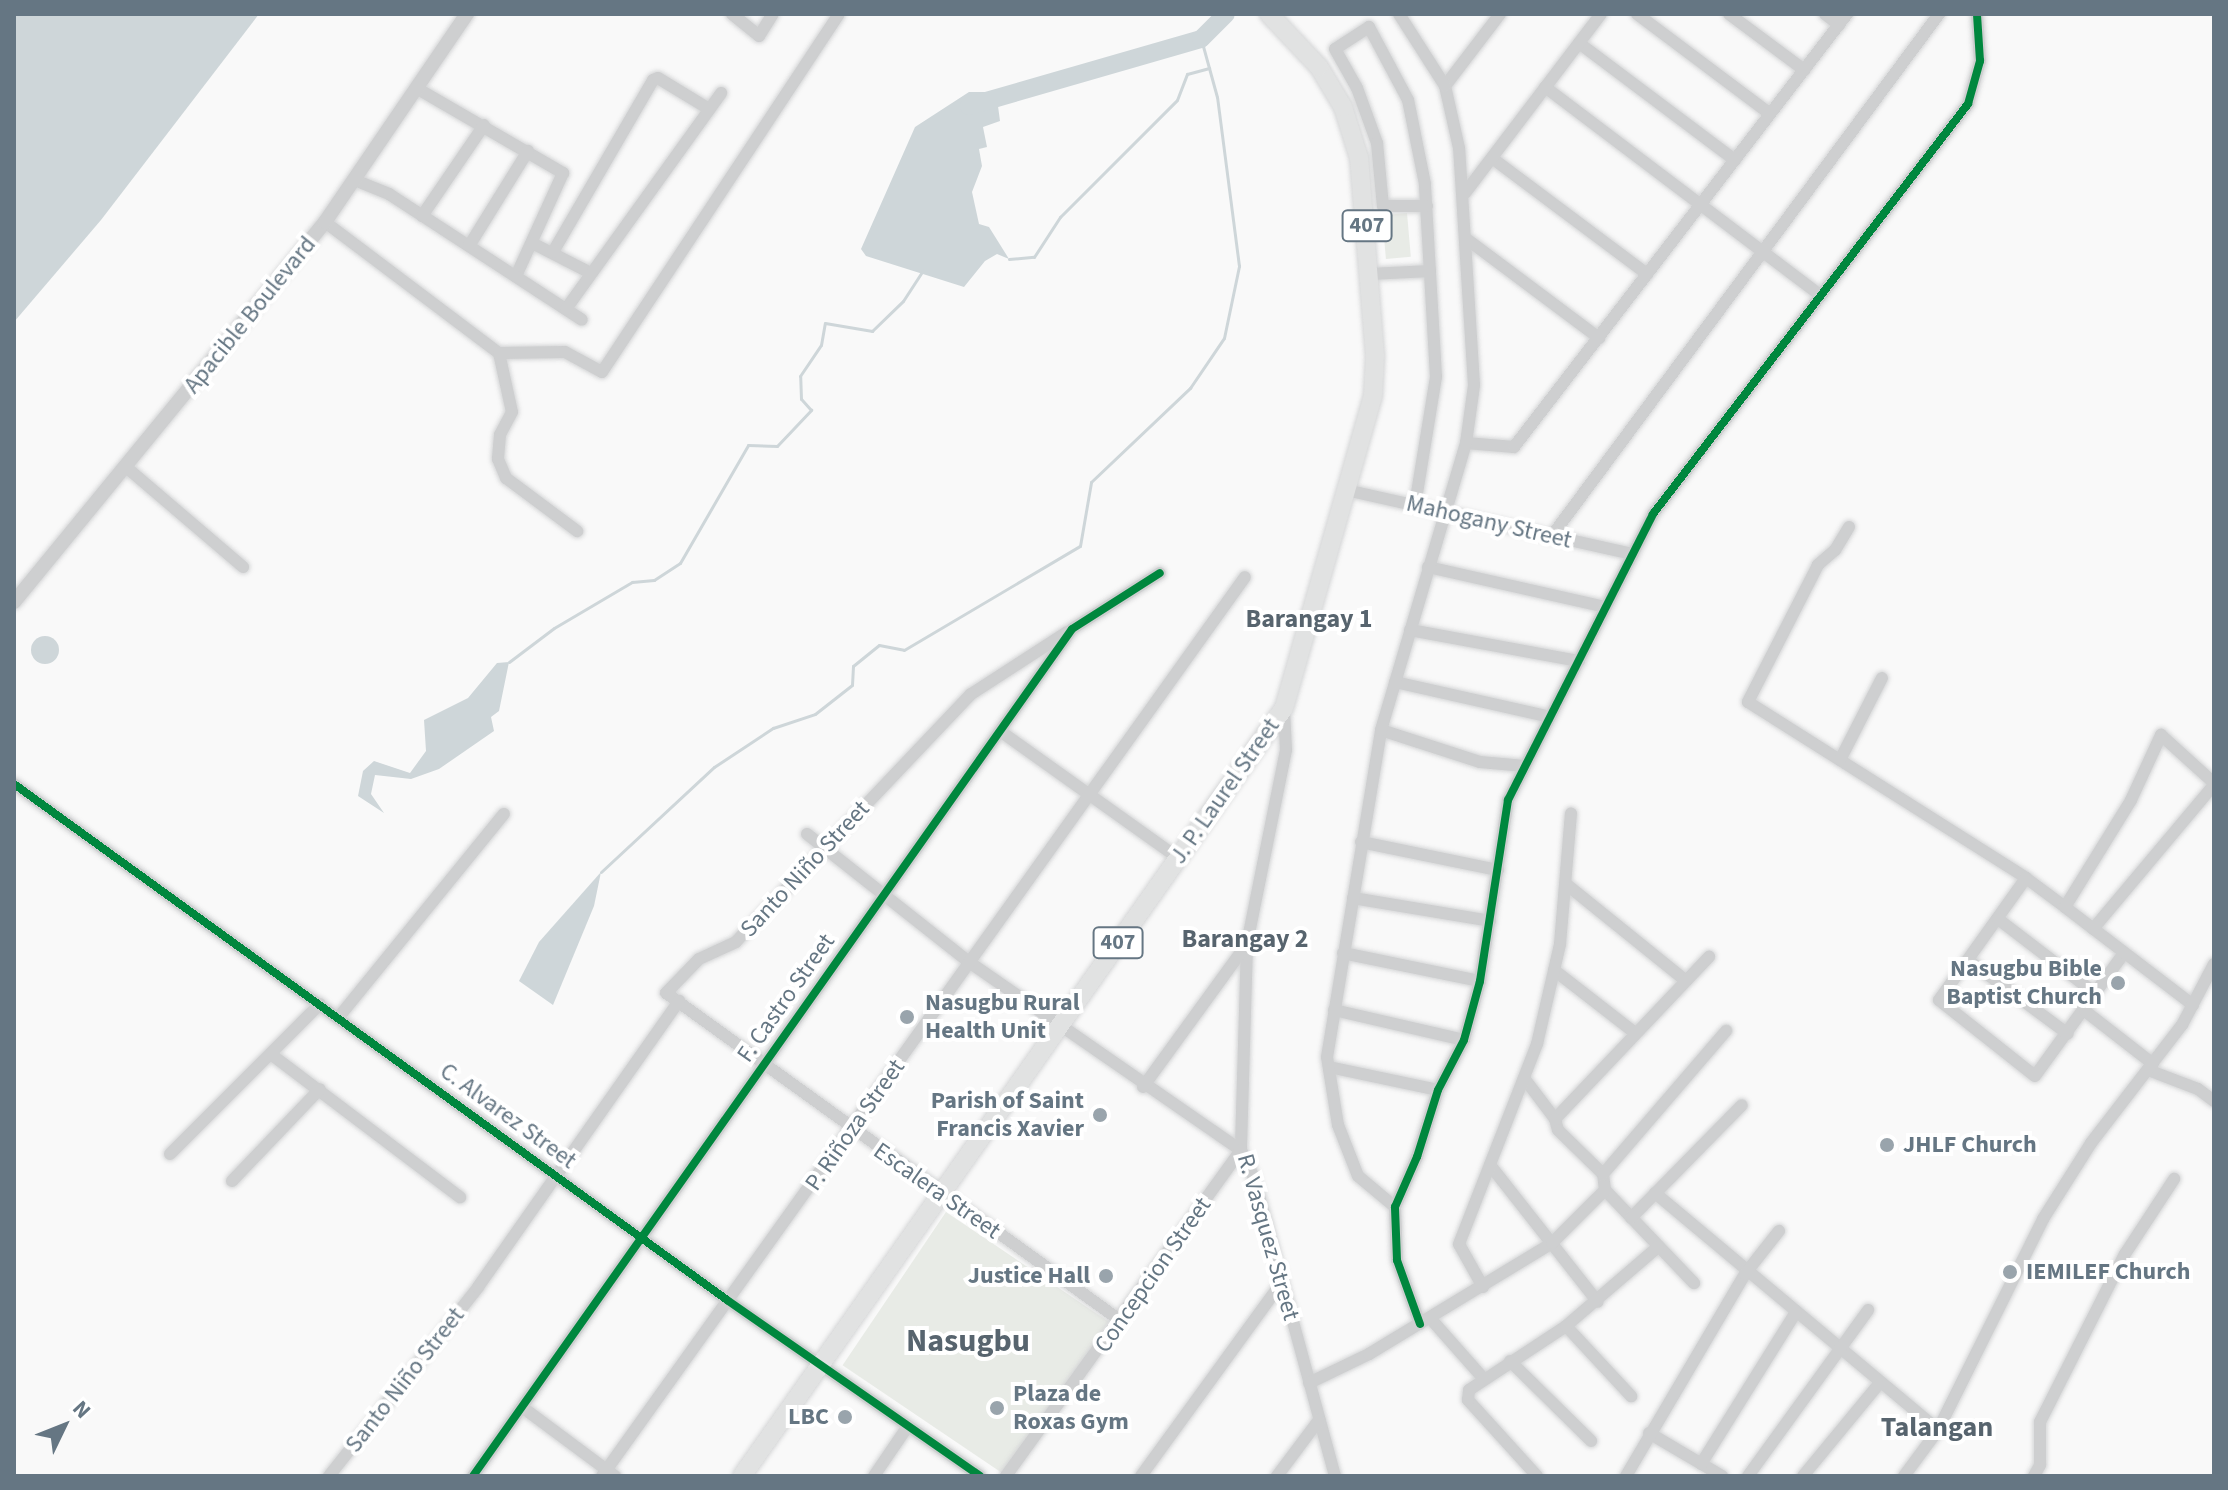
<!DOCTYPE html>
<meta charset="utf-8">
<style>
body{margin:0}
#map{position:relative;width:2228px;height:1490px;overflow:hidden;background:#f9f9f9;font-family:"Source Sans 3",sans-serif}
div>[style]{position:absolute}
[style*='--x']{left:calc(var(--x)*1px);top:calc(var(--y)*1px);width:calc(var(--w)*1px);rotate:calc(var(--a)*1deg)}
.green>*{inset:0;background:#e8ebe6;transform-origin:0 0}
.water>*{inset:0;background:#ced6d9}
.round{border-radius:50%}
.stream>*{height:3px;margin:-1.5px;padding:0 1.5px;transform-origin:1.5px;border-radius:1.5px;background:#ced6d9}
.river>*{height:18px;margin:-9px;padding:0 9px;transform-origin:9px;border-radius:9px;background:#ced6d9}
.roads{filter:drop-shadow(0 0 2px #d5d6d7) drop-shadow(0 0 2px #d5d6d7)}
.minor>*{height:12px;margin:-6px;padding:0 6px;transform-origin:6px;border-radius:6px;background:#cecfd0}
.tertiary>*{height:14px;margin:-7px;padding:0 7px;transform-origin:7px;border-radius:7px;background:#cecfd0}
.primary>*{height:18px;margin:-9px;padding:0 9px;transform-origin:9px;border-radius:9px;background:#e1e2e2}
.cycleway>*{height:8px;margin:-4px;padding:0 4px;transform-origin:4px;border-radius:4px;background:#00873e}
.dots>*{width:22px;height:22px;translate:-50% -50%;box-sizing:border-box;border:4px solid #fff;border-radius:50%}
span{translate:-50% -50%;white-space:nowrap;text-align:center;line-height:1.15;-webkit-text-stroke:8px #fff;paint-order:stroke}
.shield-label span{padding:2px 6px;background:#fff;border:2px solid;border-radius:6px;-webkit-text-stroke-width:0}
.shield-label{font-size:22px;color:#657683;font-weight:700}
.street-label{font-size:24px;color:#657683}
.poi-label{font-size:24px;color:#657683;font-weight:700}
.right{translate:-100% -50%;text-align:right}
.left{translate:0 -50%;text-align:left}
.neighbourhood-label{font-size:26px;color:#57646e;font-weight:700}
.quarter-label{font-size:28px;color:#57646e;font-weight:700}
.district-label{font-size:32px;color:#57646e;font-weight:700}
.frame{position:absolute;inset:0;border:16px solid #657683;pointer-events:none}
.north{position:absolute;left:24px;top:1386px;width:80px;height:80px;-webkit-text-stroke:6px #fff;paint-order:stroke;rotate:47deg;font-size:22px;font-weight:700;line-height:32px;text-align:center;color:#657683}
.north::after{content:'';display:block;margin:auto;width:28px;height:36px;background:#657683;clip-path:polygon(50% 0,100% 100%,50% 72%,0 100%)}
</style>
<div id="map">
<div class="green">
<i style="left:1407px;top:213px;width:44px;height:25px;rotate:85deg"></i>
<i style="left:946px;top:1212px;width:196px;height:185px;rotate:34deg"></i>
</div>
<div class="water">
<i style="clip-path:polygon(14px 14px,259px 14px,101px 220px,14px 322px)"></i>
<i style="clip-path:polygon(969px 92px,985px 92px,998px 106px,1000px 121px,983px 127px,987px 147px,979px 149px,982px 166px,972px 192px,979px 224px,989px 227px,1009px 259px,997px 254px,985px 261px,964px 287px,866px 256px,861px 249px,915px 127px)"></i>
<i class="round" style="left:31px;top:636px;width:28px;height:28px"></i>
<i style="clip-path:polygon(509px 662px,499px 711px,491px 717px,494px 731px,439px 769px,411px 779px,375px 775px,371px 794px,384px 813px,358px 796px,363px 771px,374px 761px,410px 773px,426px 751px,424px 720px,468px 698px,497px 663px)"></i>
<i style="clip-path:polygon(601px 872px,594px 906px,553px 1005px,519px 981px,539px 942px)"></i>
</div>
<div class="stream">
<i style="--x:1009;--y:259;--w:25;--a:-5"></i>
<i style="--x:1034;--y:257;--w:48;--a:-57"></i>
<i style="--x:1060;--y:217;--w:165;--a:-45"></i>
<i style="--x:1177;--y:100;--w:28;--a:-69"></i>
<i style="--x:1187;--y:74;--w:23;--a:-15"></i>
<i style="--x:509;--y:662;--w:56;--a:-37.1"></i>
<i style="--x:554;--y:628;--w:91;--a:-30.5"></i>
<i style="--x:632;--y:582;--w:22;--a:-5"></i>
<i style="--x:654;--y:580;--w:31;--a:-33"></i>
<i style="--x:680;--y:563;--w:136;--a:-60"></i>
<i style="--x:748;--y:445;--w:29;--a:2"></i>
<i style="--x:777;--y:446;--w:50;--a:-46.6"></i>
<i style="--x:811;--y:410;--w:15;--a:-132"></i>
<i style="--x:801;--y:399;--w:23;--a:-92"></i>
<i style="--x:800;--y:376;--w:37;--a:-56"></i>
<i style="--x:821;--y:345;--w:22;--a:-80"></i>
<i style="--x:825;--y:323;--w:48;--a:9.7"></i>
<i style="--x:872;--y:331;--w:43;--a:-44.1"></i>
<i style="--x:903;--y:301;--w:37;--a:-57"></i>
<i style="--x:601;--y:872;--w:154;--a:-42.9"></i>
<i style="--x:714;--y:767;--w:71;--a:-33.5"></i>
<i style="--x:773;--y:728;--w:44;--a:-18.4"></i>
<i style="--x:815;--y:714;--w:47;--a:-38.1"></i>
<i style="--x:852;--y:685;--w:19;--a:-87"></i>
<i style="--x:853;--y:666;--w:33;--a:-39"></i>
<i style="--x:879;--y:645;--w:25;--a:11"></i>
<i style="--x:904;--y:650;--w:204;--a:-30.6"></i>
<i style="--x:1080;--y:546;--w:65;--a:-80.2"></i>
<i style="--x:1091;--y:482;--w:137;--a:-43.5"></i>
<i style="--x:1190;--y:388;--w:60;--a:-55.8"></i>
<i style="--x:1224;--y:338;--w:74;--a:-78.2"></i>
<i style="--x:1239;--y:266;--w:170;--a:-97.4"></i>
<i style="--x:1217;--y:97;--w:60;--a:-105.4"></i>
</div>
<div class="river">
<i style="--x:969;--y:106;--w:241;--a:-16.1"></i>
<i style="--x:1201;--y:39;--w:35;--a:-45"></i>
</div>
<div class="roads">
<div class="minor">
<i style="--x:732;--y:14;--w:35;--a:39"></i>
<i style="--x:759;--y:36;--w:26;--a:-58"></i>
<i style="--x:1637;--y:14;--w:166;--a:36.9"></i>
<i style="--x:1729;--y:14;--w:94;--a:36.7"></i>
<i style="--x:1825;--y:14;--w:18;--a:38"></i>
<i style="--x:1579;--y:43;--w:195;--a:36.9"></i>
<i style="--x:1445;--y:86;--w:91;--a:-52.6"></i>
<i style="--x:1545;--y:87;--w:346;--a:37.1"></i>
<i style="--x:418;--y:89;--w:168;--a:30.1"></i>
<i style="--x:563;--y:173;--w:113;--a:114.5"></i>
<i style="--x:1492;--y:158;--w:194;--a:36.8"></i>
<i style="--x:357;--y:181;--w:35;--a:22"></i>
<i style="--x:389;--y:194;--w:230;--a:33.1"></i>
<i style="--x:1465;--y:193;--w:225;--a:-52.8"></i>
<i style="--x:422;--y:216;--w:110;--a:-55.7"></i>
<i style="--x:325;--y:222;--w:218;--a:37"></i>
<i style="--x:499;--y:353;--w:60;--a:77.6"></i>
<i style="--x:512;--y:412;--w:26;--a:118"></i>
<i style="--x:500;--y:435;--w:24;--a:95"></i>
<i style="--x:498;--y:459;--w:21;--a:67"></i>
<i style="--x:506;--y:478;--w:89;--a:36.7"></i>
<i style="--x:1468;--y:240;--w:164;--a:36.8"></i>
<i style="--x:532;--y:243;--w:64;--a:27"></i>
<i style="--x:469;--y:246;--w:112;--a:-58.2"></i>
<i style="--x:553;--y:252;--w:199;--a:-59.8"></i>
<i style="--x:653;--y:80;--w:5;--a:-22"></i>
<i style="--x:658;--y:78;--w:60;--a:31.3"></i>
<i style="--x:1370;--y:274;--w:60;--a:-2.9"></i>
<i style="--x:566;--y:309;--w:266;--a:-54.3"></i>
<i style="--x:499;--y:353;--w:66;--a:-0.9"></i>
<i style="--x:565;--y:352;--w:42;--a:28.4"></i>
<i style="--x:602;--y:372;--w:429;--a:-56.5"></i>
<i style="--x:1466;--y:443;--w:48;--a:4.8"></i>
<i style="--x:1514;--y:447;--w:546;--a:-52.44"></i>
<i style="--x:126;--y:467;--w:154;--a:40.5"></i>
<i style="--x:1346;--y:490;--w:294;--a:12.6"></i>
<i style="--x:1416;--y:499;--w:124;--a:-80.7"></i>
<i style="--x:1436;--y:377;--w:193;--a:-93.3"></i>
<i style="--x:1425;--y:184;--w:86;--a:-101.4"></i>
<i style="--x:1408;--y:100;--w:83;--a:-118.1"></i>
<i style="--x:1369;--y:27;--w:40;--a:147.1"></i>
<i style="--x:1335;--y:49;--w:45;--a:60.6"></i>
<i style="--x:1357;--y:88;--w:59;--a:70"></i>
<i style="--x:1377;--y:143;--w:63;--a:84.6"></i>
<i style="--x:1383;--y:206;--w:44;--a:0"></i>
<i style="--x:1849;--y:527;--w:27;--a:121"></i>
<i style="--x:1835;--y:550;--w:23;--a:139"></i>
<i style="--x:1818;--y:565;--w:154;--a:117.1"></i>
<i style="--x:1748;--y:702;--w:329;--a:32.3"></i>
<i style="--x:1551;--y:537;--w:651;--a:-53.43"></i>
<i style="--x:1428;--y:567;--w:182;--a:12.7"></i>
<i style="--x:1410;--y:630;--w:172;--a:10.4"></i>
<i style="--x:1067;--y:632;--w:114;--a:147.1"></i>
<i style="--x:971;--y:694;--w:342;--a:133.5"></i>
<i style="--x:736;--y:942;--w:41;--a:155.3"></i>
<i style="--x:699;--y:959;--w:47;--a:134.1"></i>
<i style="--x:666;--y:993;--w:561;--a:35.79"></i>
<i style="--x:1395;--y:682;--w:159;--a:12.7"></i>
<i style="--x:1284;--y:709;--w:41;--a:87.2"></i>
<i style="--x:1286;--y:750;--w:198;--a:101.4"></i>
<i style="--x:1247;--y:944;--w:206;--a:91.7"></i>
<i style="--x:1241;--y:1150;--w:31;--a:65"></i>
<i style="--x:1254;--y:1178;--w:309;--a:74.8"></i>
<i style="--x:1381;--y:730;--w:104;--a:17.9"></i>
<i style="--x:1480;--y:762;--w:45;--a:5.1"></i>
<i style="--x:1003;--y:733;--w:215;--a:35.5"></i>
<i style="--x:1840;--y:760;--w:92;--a:-62.9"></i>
<i style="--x:14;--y:784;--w:880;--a:35.89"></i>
<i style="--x:727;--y:1300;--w:308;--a:34.8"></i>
<i style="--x:807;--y:834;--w:206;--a:38.3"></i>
<i style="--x:969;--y:962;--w:331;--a:34.7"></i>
<i style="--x:1241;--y:1150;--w:402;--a:125.8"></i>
<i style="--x:1361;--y:842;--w:140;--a:11.6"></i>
<i style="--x:1566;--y:884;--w:154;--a:38.9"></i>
<i style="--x:1353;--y:898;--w:139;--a:9.5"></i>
<i style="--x:2065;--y:907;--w:49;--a:-143.4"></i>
<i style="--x:2026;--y:878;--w:150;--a:125.5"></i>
<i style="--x:1939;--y:1000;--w:122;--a:38.4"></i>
<i style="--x:2035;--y:1076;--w:152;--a:-54.1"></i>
<i style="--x:1998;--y:919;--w:123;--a:37.4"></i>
<i style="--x:2093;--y:929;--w:188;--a:-50"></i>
<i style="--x:1343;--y:953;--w:140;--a:11.6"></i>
<i style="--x:1968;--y:960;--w:124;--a:36.5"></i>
<i style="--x:1554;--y:970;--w:101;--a:37.8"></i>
<i style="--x:2193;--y:1005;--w:161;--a:-142.6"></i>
<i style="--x:2065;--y:907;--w:126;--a:-58.3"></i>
<i style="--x:2131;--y:800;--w:72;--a:-65.2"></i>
<i style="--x:2161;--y:735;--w:72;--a:42.2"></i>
<i style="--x:1334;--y:1010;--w:133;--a:13"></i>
<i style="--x:2085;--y:1011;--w:86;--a:37.9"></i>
<i style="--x:338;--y:1018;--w:263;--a:-50.9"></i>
<i style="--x:272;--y:1055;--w:236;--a:37.1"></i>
<i style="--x:1329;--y:1067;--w:111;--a:11.9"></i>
<i style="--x:2148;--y:1070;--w:53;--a:20.8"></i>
<i style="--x:2198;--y:1089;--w:20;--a:37"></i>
<i style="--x:1524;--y:1078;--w:51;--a:52.9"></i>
<i style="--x:1555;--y:1119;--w:224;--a:-46.5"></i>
<i style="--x:1143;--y:1087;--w:177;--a:-54"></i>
<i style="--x:1555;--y:1119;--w:11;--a:75"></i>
<i style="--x:1558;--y:1130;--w:63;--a:44.4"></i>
<i style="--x:170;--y:1154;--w:212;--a:-45"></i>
<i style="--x:1490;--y:1165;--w:174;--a:51.8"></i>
<i style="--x:232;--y:1181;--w:127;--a:-46.3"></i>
<i style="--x:1605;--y:1190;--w:129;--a:46.3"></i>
<i style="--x:1655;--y:1193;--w:369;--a:39.9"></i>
<i style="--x:1395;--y:1207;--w:48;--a:-140"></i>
<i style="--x:1358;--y:1176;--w:55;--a:-111.4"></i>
<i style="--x:1338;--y:1125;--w:69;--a:-99.2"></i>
<i style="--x:1327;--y:1057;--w:331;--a:-80.6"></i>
<i style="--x:1381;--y:730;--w:299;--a:-73.5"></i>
<i style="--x:1466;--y:443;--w:59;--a:-82.1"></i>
<i style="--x:1474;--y:385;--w:237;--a:-93.6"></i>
<i style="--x:1459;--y:148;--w:64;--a:-102.7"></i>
<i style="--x:1445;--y:86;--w:85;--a:-122.6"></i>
<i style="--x:1631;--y:1218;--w:158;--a:-45.5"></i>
<i style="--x:1483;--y:1287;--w:49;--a:-119.2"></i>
<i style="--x:1459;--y:1244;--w:215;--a:-68.7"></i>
<i style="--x:1537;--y:1044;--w:103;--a:-77"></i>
<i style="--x:1560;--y:944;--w:131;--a:-85.2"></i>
<i style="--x:1430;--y:1318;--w:80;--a:48.5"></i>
<i style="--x:1420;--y:1324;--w:68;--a:-109.8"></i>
<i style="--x:1397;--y:1260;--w:53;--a:-92.2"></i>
<i style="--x:1395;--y:1207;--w:55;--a:-66.3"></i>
<i style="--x:1417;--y:1157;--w:70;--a:-72.6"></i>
<i style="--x:1438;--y:1090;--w:56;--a:-62.5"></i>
<i style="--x:1464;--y:1040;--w:61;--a:-74.8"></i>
<i style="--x:1480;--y:981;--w:183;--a:-81.2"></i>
<i style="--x:1508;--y:800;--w:321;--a:-63.1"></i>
<i style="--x:1653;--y:514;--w:517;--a:-52.47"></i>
<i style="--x:1968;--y:104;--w:45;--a:-74.4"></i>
<i style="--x:1980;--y:61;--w:47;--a:-93.7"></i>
<i style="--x:1566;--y:1326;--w:96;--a:47.1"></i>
<i style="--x:1510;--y:1361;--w:114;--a:44.6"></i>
<i style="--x:1309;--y:1383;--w:67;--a:-25.8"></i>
<i style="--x:1369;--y:1354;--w:214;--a:-31.2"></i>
<i style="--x:1552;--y:1243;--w:75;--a:-45"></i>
<i style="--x:1605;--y:1190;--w:16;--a:-97"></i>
<i style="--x:1603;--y:1174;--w:189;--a:-49.3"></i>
<i style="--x:522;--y:1407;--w:116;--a:36.6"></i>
<i style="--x:1649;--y:1433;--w:85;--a:30.5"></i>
<i style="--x:1701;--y:1464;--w:179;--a:-58"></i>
<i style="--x:329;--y:1476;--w:241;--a:-51.7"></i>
<i style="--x:478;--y:1287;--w:350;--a:-54.9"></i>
<i style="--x:473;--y:1476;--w:1037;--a:-54.73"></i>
<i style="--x:1072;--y:629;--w:104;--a:-32.5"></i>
<i style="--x:602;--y:1476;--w:1105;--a:-54.43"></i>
<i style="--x:874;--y:1476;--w:60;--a:-55.8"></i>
<i style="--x:1141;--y:1476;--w:238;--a:-54"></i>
<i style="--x:1277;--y:1476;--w:70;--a:-53.1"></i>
<i style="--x:1537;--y:1476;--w:103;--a:-132.2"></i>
<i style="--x:1468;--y:1400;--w:10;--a:-84"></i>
<i style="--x:1469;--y:1390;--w:116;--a:-33.4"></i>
<i style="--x:1566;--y:1326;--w:121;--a:-40.7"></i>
<i style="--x:1626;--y:1476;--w:234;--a:-59.5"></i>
<i style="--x:1745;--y:1274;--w:55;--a:-51.7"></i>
<i style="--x:1748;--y:1476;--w:205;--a:-54.1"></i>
<i style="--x:1803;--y:1476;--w:118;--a:-50.5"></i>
<i style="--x:1904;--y:1476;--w:57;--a:-53.5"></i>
<i style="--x:1938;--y:1430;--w:236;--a:-63.5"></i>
<i style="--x:2043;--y:1219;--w:90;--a:-57.7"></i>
<i style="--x:2091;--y:1143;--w:149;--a:-52.4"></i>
<i style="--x:2182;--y:1025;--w:69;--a:-62.3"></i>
<i style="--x:2034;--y:1476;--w:13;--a:-61"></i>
<i style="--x:2040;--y:1465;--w:43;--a:-90"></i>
<i style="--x:2040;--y:1422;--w:188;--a:-63.2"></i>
<i style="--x:2125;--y:1254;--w:90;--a:-56.8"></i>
</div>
<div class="tertiary">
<i style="--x:14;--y:602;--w:491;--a:-50.7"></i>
<i style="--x:325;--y:222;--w:252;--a:-55.7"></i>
</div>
<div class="primary">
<i style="--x:742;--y:1476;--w:940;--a:-54.79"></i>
<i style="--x:1284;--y:708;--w:325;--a:-74.1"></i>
<i style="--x:1373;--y:395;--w:39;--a:-87"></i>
<i style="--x:1375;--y:356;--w:199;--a:-94.6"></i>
<i style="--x:1359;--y:158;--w:53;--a:-107.4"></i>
<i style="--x:1343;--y:107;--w:47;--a:-121"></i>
<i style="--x:1319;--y:67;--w:73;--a:-133.3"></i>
</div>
</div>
<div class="cycleway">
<i style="--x:14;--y:784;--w:880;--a:35.89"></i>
<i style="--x:727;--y:1300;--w:308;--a:34.8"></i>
<i style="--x:1420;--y:1324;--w:68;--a:-109.8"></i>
<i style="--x:1397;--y:1260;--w:53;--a:-92.2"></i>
<i style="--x:1395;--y:1207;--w:55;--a:-66.3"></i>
<i style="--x:1417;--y:1157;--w:70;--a:-72.6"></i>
<i style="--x:1438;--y:1090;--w:56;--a:-62.5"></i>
<i style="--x:1464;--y:1040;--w:61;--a:-74.8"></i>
<i style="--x:1480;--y:981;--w:183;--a:-81.2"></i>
<i style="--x:1508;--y:800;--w:321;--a:-63.1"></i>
<i style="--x:1653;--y:514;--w:517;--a:-52.47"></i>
<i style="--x:1968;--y:104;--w:45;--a:-74.4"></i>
<i style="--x:1980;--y:61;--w:47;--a:-93.7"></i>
<i style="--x:473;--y:1476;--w:1037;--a:-54.73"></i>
<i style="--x:1072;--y:629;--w:104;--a:-32.5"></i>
</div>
<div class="dots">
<i style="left:2118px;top:983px;background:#99a4ac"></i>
<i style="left:907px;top:1017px;background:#99a4ac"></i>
<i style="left:1100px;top:1115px;background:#99a4ac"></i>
<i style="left:1887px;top:1145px;background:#99a4ac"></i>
<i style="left:2010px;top:1272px;background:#99a4ac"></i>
<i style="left:1106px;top:1276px;background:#99a4ac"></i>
<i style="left:997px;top:1408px;background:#99a4ac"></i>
<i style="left:845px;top:1417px;background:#99a4ac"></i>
</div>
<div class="shield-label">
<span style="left:1367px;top:226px">407</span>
<span style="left:1118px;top:943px">407</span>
</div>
<div class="street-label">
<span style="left:250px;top:315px;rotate:-51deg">Apacible Boulevard</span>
<span style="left:1489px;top:522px;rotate:13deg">Mahogany Street</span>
<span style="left:1225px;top:791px;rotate:-55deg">J. P. Laurel Street</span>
<span style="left:805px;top:869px;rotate:-47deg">Santo Niño Street</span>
<span style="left:786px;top:998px;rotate:-55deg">F. Castro Street</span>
<span style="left:508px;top:1116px;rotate:36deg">C. Alvarez Street</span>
<span style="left:855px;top:1125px;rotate:-55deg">P. Riñoza Street</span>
<span style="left:937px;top:1191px;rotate:35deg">Escalera Street</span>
<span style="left:1268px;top:1237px;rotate:74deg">R. Vasquez Street</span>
<span style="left:1153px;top:1275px;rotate:-55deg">Concepcion Street</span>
<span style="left:405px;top:1380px;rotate:-52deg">Santo Niño Street</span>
</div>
<div class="poi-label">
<span class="right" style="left:2102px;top:983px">Nasugbu Bible<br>Baptist Church</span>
<span class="left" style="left:925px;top:1017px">Nasugbu Rural<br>Health Unit</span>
<span class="right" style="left:1084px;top:1115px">Parish of Saint<br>Francis Xavier</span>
<span class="left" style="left:1903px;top:1145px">JHLF Church</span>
<span class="left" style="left:2026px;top:1272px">IEMILEF Church</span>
<span class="right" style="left:1090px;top:1276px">Justice Hall</span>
<span class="left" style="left:1013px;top:1408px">Plaza de<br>Roxas Gym</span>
<span class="right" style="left:829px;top:1417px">LBC</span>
</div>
<div class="neighbourhood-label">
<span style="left:1309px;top:619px">Barangay 1</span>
<span style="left:1245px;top:939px">Barangay 2</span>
</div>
<div class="quarter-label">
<span style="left:1937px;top:1427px">Talangan</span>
</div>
<div class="district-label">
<span style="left:968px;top:1341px">Nasugbu</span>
</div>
<div class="frame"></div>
<div class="north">N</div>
</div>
